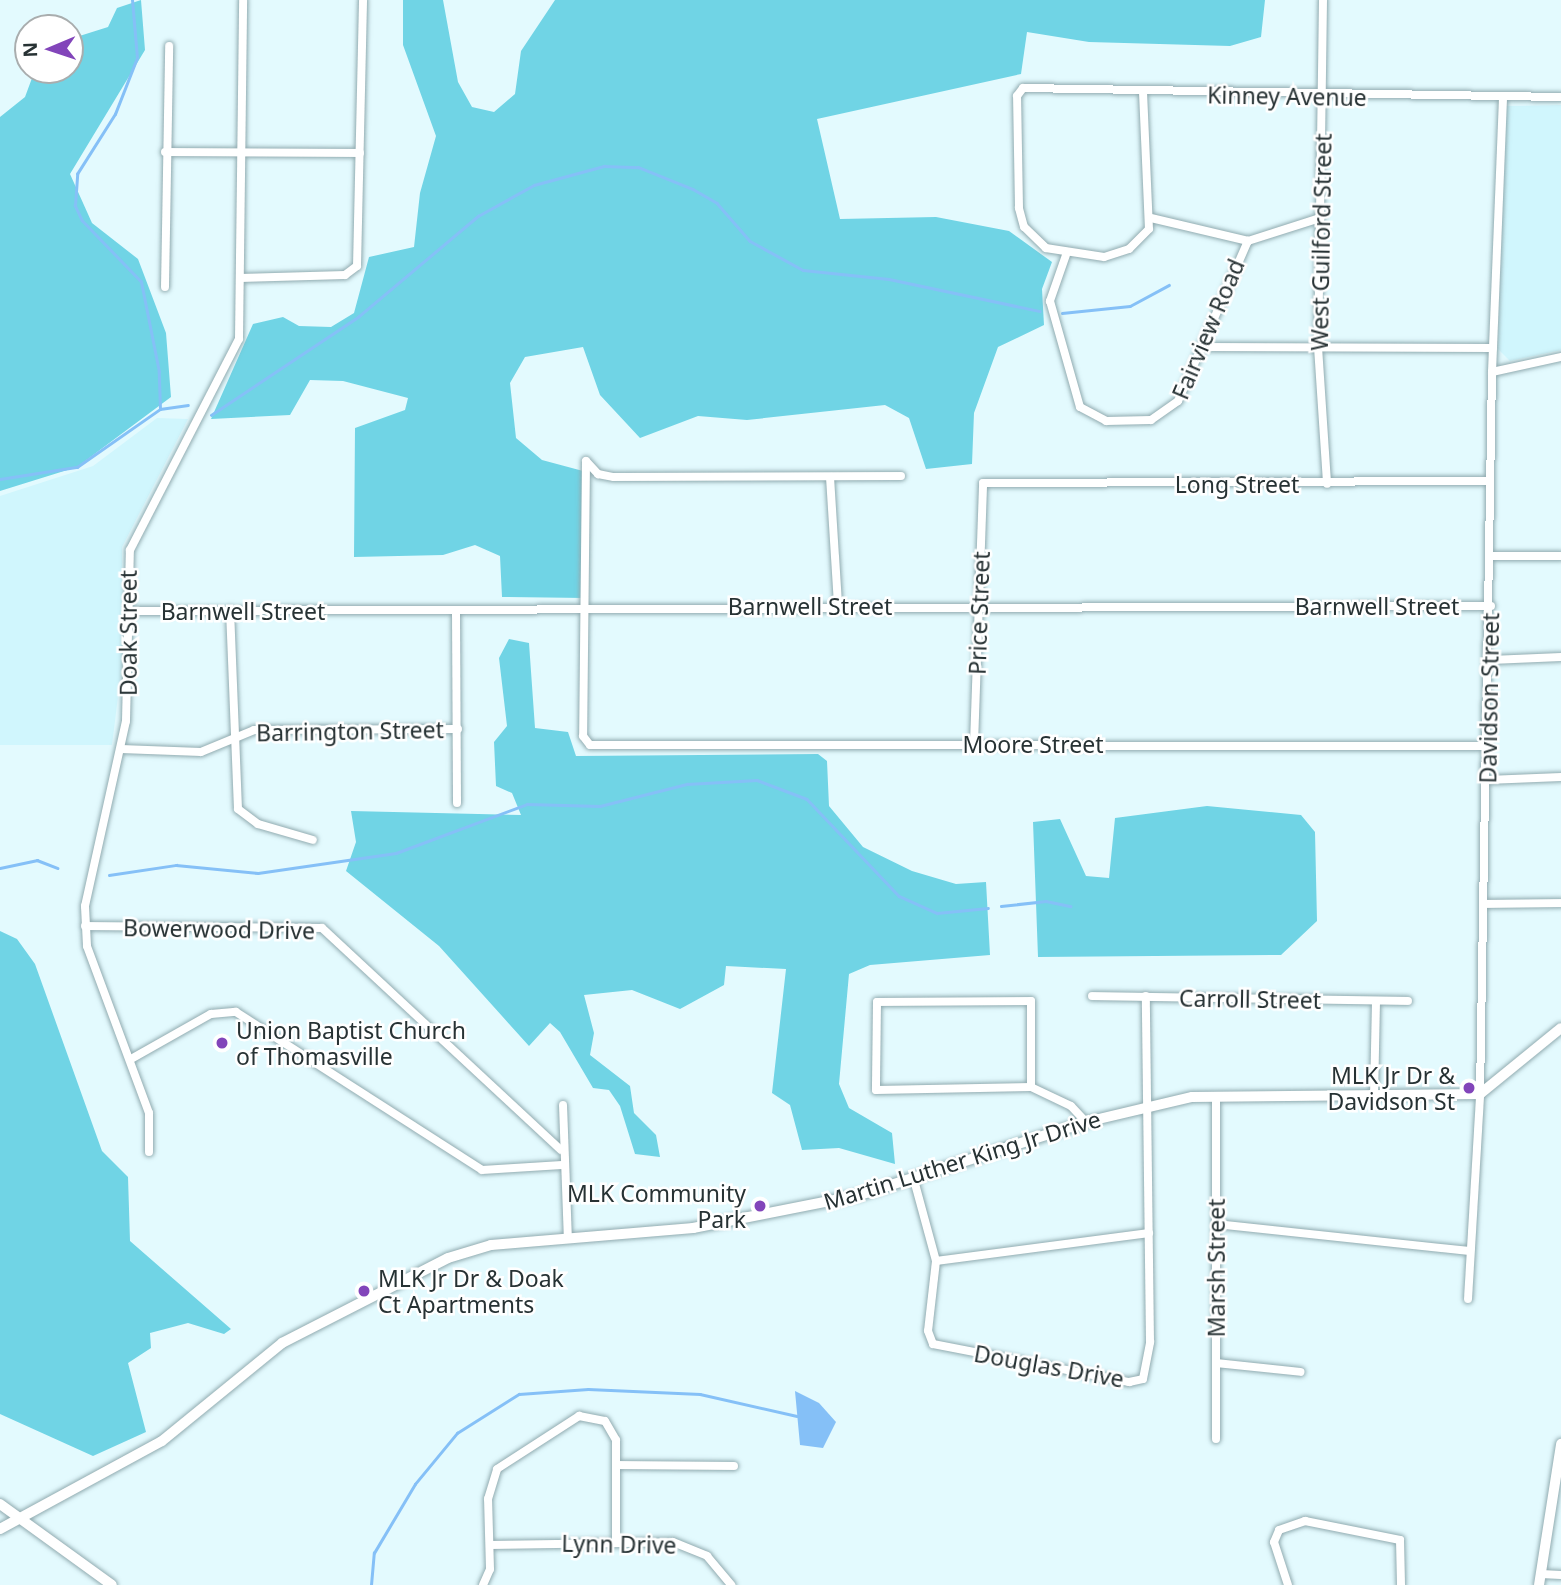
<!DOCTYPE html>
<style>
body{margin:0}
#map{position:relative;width:1561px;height:1585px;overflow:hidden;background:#e3fafe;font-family:"Noto Sans",sans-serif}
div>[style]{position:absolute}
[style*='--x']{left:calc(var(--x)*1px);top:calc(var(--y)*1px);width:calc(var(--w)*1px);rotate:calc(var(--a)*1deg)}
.built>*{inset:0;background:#d0f6fd}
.green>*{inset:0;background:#70d4e5}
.water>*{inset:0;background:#85c0f7}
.stream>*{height:2.5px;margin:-1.25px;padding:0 1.25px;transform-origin:1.25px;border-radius:1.25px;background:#85c0f7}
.roads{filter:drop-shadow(0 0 2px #91abb0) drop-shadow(0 0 2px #91abb0)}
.minor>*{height:8px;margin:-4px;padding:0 4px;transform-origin:4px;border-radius:4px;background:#fff}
.tertiary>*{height:10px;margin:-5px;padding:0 5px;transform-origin:5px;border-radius:5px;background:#fff}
.secondary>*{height:10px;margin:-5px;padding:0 5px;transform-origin:5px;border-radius:5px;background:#fff}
.dots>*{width:19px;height:19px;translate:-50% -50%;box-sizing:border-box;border:4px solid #fff;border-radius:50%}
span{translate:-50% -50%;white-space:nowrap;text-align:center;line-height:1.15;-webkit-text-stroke:5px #fff;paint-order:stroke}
.street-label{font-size:23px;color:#273234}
.poi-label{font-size:23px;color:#273234}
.left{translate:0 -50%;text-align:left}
.right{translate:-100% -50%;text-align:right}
.north{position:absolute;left:14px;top:14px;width:70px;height:70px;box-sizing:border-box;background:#fff;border:2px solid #a9adae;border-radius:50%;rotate:268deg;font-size:19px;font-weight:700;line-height:28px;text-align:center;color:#273234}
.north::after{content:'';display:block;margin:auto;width:24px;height:32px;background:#8245ba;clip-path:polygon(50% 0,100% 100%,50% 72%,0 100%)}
</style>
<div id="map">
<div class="built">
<i style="clip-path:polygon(1561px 105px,1561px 350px,1510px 361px,1498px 349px,1506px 106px)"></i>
<i style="clip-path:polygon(157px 418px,188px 419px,122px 547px,123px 656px,112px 745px,0 745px,0 496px,93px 466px)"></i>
</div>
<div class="green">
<i style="clip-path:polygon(141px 0,145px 50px,70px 174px,92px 223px,138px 259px,166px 333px,171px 397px,77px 467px,0 491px,0 117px,25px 97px,35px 70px,70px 70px,70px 39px,108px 27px,117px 8px)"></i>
<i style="clip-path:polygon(403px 0,443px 0,458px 82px,472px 107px,494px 112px,515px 94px,521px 51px,555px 0,1265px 0,1261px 37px,1230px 46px,1089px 42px,1027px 32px,1021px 74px,817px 119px,840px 219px,936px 217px,1009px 231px,1052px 262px,1042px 289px,1044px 325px,998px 347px,974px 413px,972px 464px,926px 469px,909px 418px,885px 405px,747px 420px,698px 416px,640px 438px,600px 395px,583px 347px,525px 357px,510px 383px,516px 438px,542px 460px,583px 471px,585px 598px,502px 597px,500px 556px,475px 545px,443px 555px,354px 557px,355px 428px,405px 410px,408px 398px,343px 381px,310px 380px,290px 415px,211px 419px,253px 324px,283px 317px,299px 326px,331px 327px,354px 313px,369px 257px,414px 247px,420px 193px,436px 136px,403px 45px)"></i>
<i style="clip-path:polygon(509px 639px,529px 643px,535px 728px,568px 732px,576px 756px,818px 754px,827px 761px,829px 806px,863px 847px,912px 871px,956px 884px,986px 882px,990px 955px,870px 965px,849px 974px,839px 1084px,849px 1108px,892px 1133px,895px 1164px,839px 1148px,802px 1150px,790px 1105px,772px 1093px,786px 969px,726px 966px,724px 985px,680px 1009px,632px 990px,584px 995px,594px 1033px,590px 1055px,630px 1086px,634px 1113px,656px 1135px,660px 1157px,635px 1154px,620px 1106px,609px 1090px,593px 1088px,560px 1032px,550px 1023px,529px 1046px,439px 946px,346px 871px,356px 842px,351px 811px,521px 815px,512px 793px,496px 786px,494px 742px,507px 726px,499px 658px)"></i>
<i style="clip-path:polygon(1207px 806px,1301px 815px,1315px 832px,1317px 921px,1281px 955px,1038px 957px,1033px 822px,1060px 819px,1086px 876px,1109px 878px,1115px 818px)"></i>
<i style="clip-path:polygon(0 931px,17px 939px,35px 964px,102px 1151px,128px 1177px,130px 1241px,231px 1329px,224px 1334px,188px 1323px,150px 1333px,151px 1348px,128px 1363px,146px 1432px,93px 1456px,0 1414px)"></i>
</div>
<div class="water">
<i style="clip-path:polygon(795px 1391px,819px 1403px,836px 1422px,823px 1448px,800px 1445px)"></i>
</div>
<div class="stream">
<i style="--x:1062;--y:313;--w:68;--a:-5.9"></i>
<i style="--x:1130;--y:306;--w:44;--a:-28.3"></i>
<i style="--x:160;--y:409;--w:28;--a:-8"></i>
<i style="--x:211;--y:415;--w:177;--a:-33.7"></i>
<i style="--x:358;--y:317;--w:157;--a:-40.1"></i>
<i style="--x:478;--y:216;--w:64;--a:-29"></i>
<i style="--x:534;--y:185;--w:73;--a:-15.2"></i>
<i style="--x:604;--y:166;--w:34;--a:2"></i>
<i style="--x:638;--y:167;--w:59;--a:21.8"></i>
<i style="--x:693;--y:189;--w:28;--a:30"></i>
<i style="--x:717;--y:203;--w:50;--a:49"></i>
<i style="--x:750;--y:241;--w:60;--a:28.7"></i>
<i style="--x:803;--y:270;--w:86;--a:6"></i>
<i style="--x:889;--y:279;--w:154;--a:12"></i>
<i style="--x:0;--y:479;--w:78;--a:-8.9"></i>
<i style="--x:77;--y:467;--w:101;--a:-34.9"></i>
<i style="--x:160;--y:409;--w:37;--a:-92"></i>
<i style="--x:159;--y:372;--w:92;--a:-101.3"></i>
<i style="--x:141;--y:282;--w:85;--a:-134"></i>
<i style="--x:82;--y:221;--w:17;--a:-115"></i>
<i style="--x:75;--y:206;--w:32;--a:-86"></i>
<i style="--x:77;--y:174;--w:71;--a:-57.7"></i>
<i style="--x:115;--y:114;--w:60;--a:-68.6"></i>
<i style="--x:137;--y:58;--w:58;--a:-94.9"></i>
<i style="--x:0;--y:868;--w:38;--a:-12"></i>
<i style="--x:37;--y:860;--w:22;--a:21"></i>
<i style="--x:109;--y:875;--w:68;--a:-8.5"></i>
<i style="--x:176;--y:865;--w:82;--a:5.6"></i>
<i style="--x:258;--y:873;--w:139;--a:-8.2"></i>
<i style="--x:396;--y:853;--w:140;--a:-20.5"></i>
<i style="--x:527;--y:804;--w:73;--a:1.6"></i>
<i style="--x:600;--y:806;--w:90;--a:-14.2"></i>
<i style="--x:687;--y:784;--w:70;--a:-3.3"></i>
<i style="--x:757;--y:780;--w:53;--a:20.8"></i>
<i style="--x:807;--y:799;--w:134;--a:46.5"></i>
<i style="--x:899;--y:896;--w:42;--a:24.1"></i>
<i style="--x:937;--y:913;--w:51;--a:-5.6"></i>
<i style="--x:1001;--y:906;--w:45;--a:-6.3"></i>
<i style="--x:1046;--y:901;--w:25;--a:12"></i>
<i style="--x:371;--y:1585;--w:32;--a:-85"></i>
<i style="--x:374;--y:1553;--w:80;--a:-59.3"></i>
<i style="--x:415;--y:1484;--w:66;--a:-50.5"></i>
<i style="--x:457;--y:1433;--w:73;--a:-32.2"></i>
<i style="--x:519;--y:1394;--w:69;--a:-4.1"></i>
<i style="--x:588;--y:1389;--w:112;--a:2.6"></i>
<i style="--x:700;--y:1394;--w:99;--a:12.8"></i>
</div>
<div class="roads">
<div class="minor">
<i style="--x:1323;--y:0;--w:347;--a:90.8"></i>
<i style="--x:1318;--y:347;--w:137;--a:86.2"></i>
<i style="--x:1143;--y:92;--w:137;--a:87.5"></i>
<i style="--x:1149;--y:229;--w:28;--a:135"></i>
<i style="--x:1129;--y:249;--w:26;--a:162"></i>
<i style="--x:1104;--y:257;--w:59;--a:-171.2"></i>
<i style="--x:1046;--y:248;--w:30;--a:-136"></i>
<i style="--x:1024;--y:227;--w:20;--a:-105"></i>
<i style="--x:1019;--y:208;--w:112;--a:-91"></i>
<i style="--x:1017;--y:96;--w:10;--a:-53"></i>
<i style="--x:1023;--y:88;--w:538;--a:0.96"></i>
<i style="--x:165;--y:152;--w:195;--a:0.3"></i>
<i style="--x:1151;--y:218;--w:100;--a:13.3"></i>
<i style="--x:1248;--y:241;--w:76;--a:-17.7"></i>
<i style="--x:1066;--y:255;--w:49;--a:109.2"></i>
<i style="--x:1050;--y:301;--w:110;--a:74.2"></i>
<i style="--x:1080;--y:407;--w:30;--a:28"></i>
<i style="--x:1106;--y:421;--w:45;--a:-1.3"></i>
<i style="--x:1151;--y:420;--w:33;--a:-35"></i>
<i style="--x:1178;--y:401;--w:175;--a:-66.4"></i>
<i style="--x:240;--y:278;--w:105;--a:-1.6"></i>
<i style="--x:345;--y:275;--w:15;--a:-37"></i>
<i style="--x:357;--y:266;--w:266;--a:-88.7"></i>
<i style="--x:165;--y:287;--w:241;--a:-89"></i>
<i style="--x:1200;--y:347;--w:293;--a:0.2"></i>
<i style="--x:1492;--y:372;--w:71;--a:-12.3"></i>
<i style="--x:586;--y:461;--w:275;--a:90.6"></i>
<i style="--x:583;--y:736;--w:11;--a:52"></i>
<i style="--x:590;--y:745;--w:898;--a:0.06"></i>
<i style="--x:586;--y:461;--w:18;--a:47"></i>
<i style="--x:598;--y:474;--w:16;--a:11"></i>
<i style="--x:614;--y:477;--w:287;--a:-0.2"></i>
<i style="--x:830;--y:477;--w:128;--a:86.4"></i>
<i style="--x:1491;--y:556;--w:70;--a:0"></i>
<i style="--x:230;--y:610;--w:199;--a:87.7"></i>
<i style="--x:238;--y:809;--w:25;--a:37"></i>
<i style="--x:258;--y:824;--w:57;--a:16.2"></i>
<i style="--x:129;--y:611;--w:1362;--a:-0.21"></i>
<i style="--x:456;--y:611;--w:192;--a:89.7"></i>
<i style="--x:1491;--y:660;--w:70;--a:-2.5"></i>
<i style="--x:974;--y:744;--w:261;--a:-88"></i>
<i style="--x:983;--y:483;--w:507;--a:-0.23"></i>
<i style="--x:121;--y:749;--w:80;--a:2.1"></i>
<i style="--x:201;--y:752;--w:57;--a:-22.5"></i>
<i style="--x:254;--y:730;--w:204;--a:-0.3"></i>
<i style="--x:1487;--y:780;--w:74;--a:-2.3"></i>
<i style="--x:1484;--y:904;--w:77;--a:-0.7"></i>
<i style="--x:85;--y:926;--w:237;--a:0.5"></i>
<i style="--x:322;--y:928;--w:326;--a:42.9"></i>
<i style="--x:1092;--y:996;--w:316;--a:0.9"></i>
<i style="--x:131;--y:1059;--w:92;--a:-29.4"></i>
<i style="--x:211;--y:1014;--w:25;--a:-5"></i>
<i style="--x:236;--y:1012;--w:292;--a:32.7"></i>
<i style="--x:482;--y:1170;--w:80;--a:-3.6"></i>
<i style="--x:1031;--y:1087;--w:86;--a:-90"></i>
<i style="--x:1031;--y:1001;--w:154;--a:179.6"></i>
<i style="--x:877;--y:1002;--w:88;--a:90.7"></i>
<i style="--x:876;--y:1090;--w:155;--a:-1.1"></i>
<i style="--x:1031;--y:1087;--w:44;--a:25.4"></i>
<i style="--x:1071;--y:1106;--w:22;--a:47"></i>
<i style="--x:1374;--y:1097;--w:96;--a:-88.8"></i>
<i style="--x:563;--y:1105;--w:134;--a:87.9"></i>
<i style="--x:149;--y:1152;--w:39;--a:-90"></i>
<i style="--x:149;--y:1113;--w:178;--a:-110.4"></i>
<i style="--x:87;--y:946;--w:40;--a:-92.9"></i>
<i style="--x:85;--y:906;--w:189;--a:-77.5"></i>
<i style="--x:126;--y:721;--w:171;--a:-88.7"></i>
<i style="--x:130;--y:550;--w:237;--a:-62.7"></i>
<i style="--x:239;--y:339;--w:339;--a:-89.3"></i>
<i style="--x:914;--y:1180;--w:84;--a:74.8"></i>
<i style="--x:936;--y:1261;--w:70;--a:96.5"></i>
<i style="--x:928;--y:1331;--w:14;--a:69"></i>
<i style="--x:933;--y:1344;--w:200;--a:11"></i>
<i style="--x:1129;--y:1382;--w:14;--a:-12"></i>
<i style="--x:1143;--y:1379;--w:38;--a:-79"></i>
<i style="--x:1150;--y:1342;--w:346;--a:-90.7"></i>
<i style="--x:1216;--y:1224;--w:255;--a:6.1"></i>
<i style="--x:936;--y:1261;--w:215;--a:-7.5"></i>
<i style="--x:1468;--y:1299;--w:205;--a:-86.6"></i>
<i style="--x:1480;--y:1094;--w:722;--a:-89.05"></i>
<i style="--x:1492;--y:372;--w:275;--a:-87.7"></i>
<i style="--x:1216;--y:1363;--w:85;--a:6"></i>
<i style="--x:1216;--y:1439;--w:343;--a:-90"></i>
<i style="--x:617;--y:1465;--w:117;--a:0.5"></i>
<i style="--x:490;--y:1545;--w:183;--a:-0.9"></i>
<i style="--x:673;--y:1542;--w:37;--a:22"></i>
<i style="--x:707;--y:1556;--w:38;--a:50"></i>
<i style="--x:1541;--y:1574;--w:20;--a:3"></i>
<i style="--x:483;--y:1585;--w:17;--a:-66"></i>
<i style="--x:490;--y:1569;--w:70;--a:-91.6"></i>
<i style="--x:488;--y:1499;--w:31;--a:-73"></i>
<i style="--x:497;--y:1469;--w:98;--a:-32.9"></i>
<i style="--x:579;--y:1416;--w:26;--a:11"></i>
<i style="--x:605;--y:1421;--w:22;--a:60"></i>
<i style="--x:616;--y:1440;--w:101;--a:90"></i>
<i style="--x:1288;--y:1585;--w:45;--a:-108"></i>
<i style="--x:1274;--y:1542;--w:13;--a:-67"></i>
<i style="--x:1279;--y:1530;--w:28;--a:-19"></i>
<i style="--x:1305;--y:1521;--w:97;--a:11.3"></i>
<i style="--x:1400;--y:1540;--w:45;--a:88.7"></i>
</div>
<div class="tertiary">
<i style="--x:0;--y:1504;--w:138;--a:35.9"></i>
<i style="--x:0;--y:1529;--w:184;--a:-28.5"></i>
<i style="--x:162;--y:1441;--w:155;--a:-39.2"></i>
<i style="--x:282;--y:1343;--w:186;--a:-27.1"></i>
<i style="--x:448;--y:1258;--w:45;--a:-16.8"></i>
<i style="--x:491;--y:1245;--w:203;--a:-4.8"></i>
<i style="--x:693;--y:1228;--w:170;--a:-11.2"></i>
<i style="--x:860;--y:1195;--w:237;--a:-17.9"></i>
<i style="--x:1086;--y:1122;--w:109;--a:-13.3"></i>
<i style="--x:1192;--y:1097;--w:288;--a:-0.6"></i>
<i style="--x:1480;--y:1094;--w:104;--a:-39.2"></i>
</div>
<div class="secondary">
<i style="--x:1539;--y:1585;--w:143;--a:-81.1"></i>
</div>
</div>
<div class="dots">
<i style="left:222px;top:1043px;background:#8245ba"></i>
<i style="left:1469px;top:1088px;background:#8245ba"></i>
<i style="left:760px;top:1206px;background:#8245ba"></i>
<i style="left:364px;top:1291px;background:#8245ba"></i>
</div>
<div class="street-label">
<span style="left:1287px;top:96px;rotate:1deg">Kinney Avenue</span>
<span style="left:1321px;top:242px;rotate:-89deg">West Guilford Street</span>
<span style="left:1208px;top:329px;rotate:-67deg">Fairview Road</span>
<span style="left:1237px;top:484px">Long Street</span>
<span style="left:810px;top:606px">Barnwell Street</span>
<span style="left:1377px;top:606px">Barnwell Street</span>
<span style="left:243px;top:611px">Barnwell Street</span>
<span style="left:979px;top:613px;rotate:-88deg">Price Street</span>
<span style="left:128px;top:633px;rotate:-90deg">Doak Street</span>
<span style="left:1489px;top:698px;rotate:-89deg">Davidson Street</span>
<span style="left:350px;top:731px;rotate:-1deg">Barrington Street</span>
<span style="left:1033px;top:744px">Moore Street</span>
<span style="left:219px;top:929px;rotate:1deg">Bowerwood Drive</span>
<span style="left:1250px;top:999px;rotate:1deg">Carroll Street</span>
<span style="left:962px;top:1160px;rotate:-17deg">Martin Luther King Jr Drive</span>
<span style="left:1216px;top:1268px;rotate:-90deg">Marsh Street</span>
<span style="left:1049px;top:1366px;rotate:10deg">Douglas Drive</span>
<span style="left:619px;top:1544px;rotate:1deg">Lynn Drive</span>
</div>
<div class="poi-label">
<span class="left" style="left:236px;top:1043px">Union Baptist Church<br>of Thomasville</span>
<span class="right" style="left:1455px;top:1088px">MLK Jr Dr &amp;<br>Davidson St</span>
<span class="right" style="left:746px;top:1206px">MLK Community<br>Park</span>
<span class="left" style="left:378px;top:1291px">MLK Jr Dr &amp; Doak<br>Ct Apartments</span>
</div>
<div class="north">N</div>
</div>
